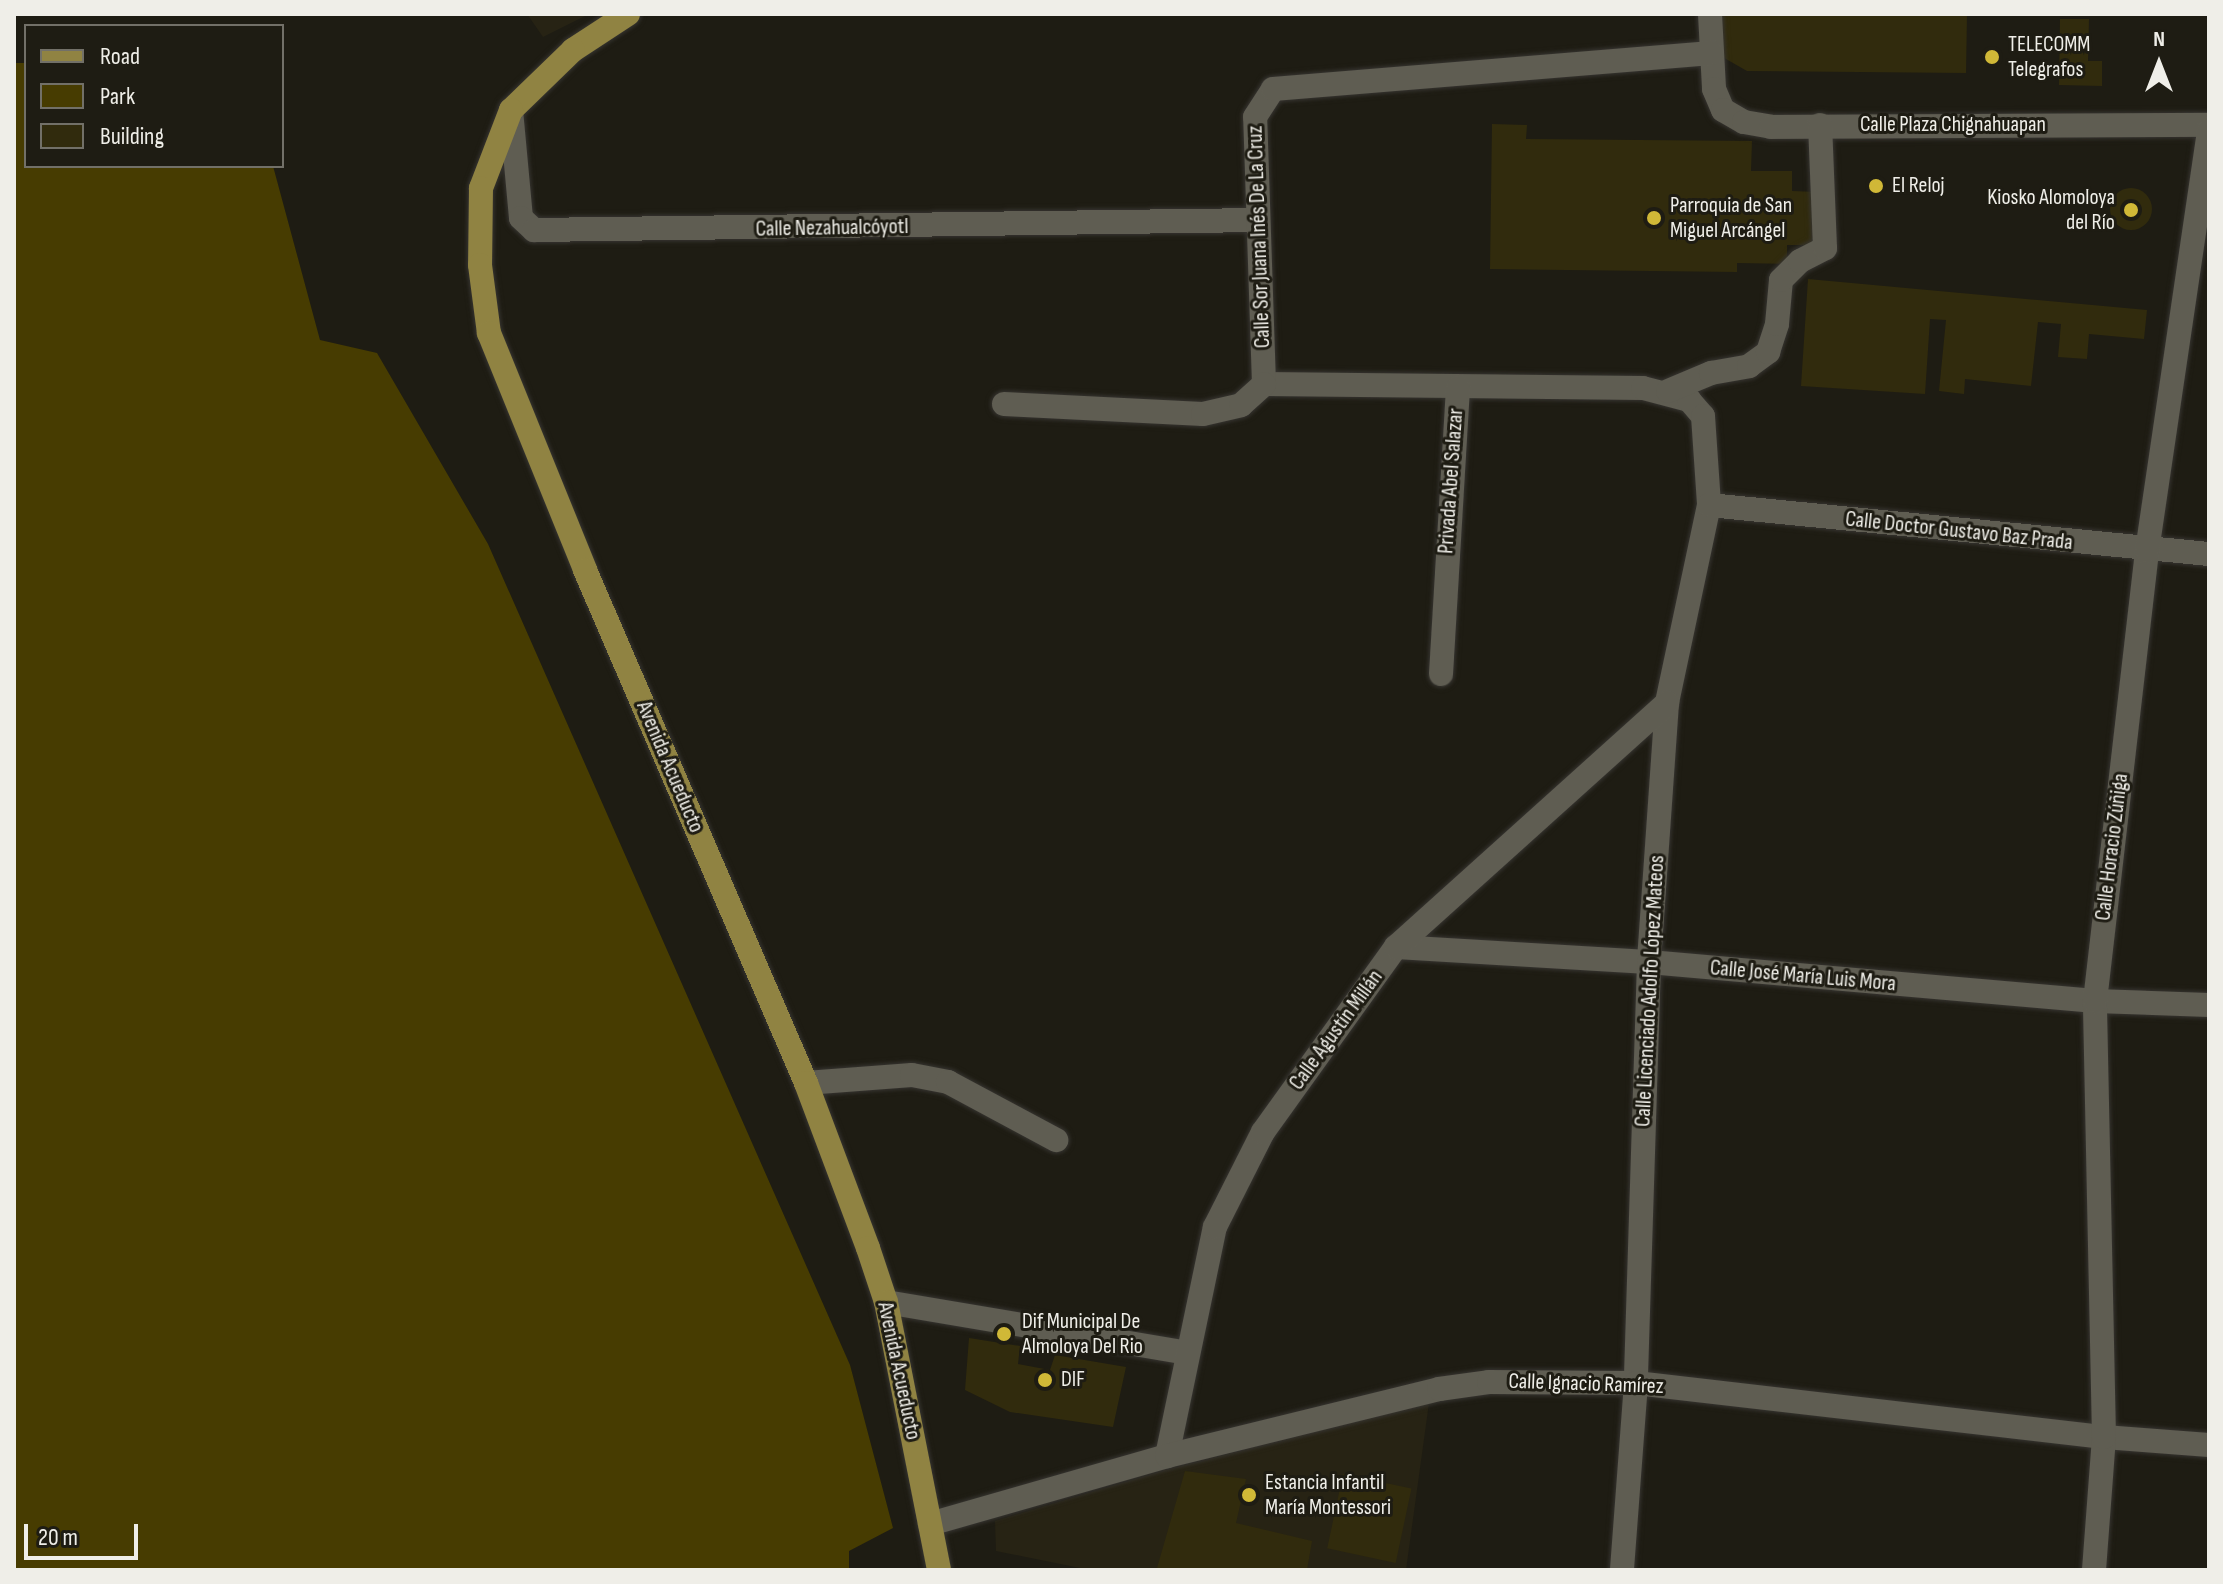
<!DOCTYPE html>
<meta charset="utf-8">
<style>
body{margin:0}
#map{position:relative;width:2223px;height:1584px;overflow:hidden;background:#1e1c13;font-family:"Sofia Sans Condensed",sans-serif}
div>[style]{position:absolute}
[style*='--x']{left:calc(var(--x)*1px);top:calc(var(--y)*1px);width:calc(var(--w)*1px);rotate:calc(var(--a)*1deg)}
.built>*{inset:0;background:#272314}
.green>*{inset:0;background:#473c01}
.building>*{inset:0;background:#312b0d;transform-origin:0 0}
.round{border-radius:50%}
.roads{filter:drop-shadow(0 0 2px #363430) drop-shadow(0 0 2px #363430)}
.minor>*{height:24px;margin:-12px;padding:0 12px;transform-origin:12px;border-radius:12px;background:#5f5d52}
.major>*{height:24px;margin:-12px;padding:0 12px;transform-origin:12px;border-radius:12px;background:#908342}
.dots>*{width:22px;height:22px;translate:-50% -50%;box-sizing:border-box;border:4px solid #1e1c13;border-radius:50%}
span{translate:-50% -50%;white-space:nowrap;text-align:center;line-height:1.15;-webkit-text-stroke:6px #1e1c13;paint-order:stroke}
.poi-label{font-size:22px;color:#efeee8}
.left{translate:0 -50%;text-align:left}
.right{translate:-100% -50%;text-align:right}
.street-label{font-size:22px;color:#efeee8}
.frame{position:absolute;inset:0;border:16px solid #efeee8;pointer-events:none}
.legend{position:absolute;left:24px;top:24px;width:260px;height:144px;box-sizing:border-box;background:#1e1c13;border:2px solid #727068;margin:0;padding:10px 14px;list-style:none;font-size:24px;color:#efeee8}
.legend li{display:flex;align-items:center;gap:16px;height:40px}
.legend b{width:40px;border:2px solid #727068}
.north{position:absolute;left:2119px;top:24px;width:80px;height:80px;-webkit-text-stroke:6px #1e1c13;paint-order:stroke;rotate:0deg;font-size:22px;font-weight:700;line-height:32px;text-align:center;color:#efeee8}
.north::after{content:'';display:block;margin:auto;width:28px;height:36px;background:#efeee8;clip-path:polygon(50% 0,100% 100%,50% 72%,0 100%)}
.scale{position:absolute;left:24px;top:1524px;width:114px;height:36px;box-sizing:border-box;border:4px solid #efeee8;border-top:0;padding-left:10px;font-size:24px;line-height:28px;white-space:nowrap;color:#efeee8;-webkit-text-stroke:6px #1e1c13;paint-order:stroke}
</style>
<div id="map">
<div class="built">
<i style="clip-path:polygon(527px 14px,589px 14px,543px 37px)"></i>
<i style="clip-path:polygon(1429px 1403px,1406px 1570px,1090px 1570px,996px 1551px,995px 1521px,1165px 1470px)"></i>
</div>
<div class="green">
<i style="clip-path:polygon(14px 63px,26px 63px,26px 166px,273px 166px,320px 340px,377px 353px,488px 544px,850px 1365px,893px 1528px,849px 1551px,849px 1570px,14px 1570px)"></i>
</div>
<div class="building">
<i style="clip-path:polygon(1720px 14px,1967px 14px,1966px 73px,1747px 71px,1719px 55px)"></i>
<i style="clip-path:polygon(2060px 19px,2089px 19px,2088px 61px,2102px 61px,2102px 86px,2059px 85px)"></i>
<i style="clip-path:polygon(1492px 124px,1527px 125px,1526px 139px,1752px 141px,1751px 171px,1792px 171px,1792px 191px,1817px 192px,1816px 245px,1787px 245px,1787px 264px,1737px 263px,1737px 272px,1490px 269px)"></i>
<i class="round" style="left:2110px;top:188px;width:42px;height:42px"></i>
<i style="clip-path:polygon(1808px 279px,2147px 310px,2144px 339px,2089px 334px,2087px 359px,2058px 357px,2061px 324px,2038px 322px,2031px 386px,1965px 379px,1964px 394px,1939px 391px,1946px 320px,1930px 319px,1925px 394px,1801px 386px)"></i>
<i style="clip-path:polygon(969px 1338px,1020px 1346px,1018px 1364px,1050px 1370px,1055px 1355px,1126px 1367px,1113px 1427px,1010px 1412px,965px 1390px)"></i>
<i style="clip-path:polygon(1185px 1471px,1246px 1479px,1236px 1523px,1312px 1541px,1307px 1570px,1157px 1568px)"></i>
<i style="left:1343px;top:1474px;width:70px;height:76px;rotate:12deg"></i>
</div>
<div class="roads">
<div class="minor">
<i style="--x:1710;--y:14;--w:75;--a:86.9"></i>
<i style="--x:1714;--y:89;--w:23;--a:67"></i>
<i style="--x:1723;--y:110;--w:24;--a:30"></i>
<i style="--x:1744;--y:122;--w:27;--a:10"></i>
<i style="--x:1771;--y:127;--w:438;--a:-0.3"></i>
<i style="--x:511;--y:110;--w:108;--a:84.7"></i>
<i style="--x:521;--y:218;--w:18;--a:43"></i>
<i style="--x:534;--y:230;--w:723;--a:-0.79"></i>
<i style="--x:1264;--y:384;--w:379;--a:0.6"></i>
<i style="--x:1643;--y:388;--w:48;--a:14.6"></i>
<i style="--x:1689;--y:400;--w:21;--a:49"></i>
<i style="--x:1703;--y:416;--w:89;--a:86.1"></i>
<i style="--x:1709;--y:505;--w:202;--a:102"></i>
<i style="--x:1667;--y:703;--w:260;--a:94"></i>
<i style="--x:1649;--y:962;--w:421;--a:91.8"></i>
<i style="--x:1636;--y:1383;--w:188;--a:94.3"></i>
<i style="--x:1264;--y:384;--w:267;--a:-91.9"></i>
<i style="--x:1255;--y:117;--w:33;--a:-57"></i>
<i style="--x:1273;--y:89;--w:440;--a:-4.7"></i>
<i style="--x:1668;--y:391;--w:47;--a:-22.7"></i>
<i style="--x:1711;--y:373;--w:39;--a:-10"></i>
<i style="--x:1749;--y:366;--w:24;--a:-36"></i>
<i style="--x:1768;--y:352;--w:29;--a:-72"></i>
<i style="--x:1777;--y:324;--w:44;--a:-84.8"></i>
<i style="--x:1781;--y:280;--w:27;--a:-45"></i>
<i style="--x:1800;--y:261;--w:28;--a:-27"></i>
<i style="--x:1825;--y:248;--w:123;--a:-92.3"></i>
<i style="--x:1004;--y:404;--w:199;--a:2.9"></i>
<i style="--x:1203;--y:414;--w:39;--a:-13"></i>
<i style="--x:1241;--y:405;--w:31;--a:-42"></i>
<i style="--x:1709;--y:505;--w:502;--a:5.6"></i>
<i style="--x:1441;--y:674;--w:287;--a:-86.6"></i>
<i style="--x:1396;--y:947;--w:253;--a:3.4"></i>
<i style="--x:1649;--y:962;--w:448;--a:5"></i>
<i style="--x:2095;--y:1001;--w:114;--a:2"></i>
<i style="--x:806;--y:1083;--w:106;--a:-4.3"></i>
<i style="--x:912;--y:1075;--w:37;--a:11"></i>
<i style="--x:948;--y:1082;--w:123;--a:28.2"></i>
<i style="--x:886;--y:1302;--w:304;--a:9.6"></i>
<i style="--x:1167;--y:1456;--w:234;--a:-78.2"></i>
<i style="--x:1215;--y:1227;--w:106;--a:-63.2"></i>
<i style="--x:1263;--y:1132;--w:228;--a:-54.3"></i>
<i style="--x:1396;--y:947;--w:365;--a:-42"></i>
<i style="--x:930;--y:1524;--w:247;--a:-16"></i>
<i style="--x:1167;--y:1456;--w:280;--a:-13.8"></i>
<i style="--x:1439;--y:1389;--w:50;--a:-8"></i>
<i style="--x:1489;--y:1382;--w:147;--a:0.4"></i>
<i style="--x:1636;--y:1383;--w:471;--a:6.6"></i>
<i style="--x:2104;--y:1437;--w:105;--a:4.4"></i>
<i style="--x:2094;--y:1570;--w:133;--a:-85.7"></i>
<i style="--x:2104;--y:1437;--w:436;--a:-91.2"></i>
<i style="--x:2095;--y:1001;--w:453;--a:-83.4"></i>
<i style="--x:2147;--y:551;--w:426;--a:-81.6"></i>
</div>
<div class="major">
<i style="--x:628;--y:14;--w:66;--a:146.8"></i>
<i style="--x:573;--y:50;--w:86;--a:135.9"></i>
<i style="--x:511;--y:110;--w:84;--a:111"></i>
<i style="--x:481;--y:188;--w:77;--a:90.7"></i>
<i style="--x:480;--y:265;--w:69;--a:82.5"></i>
<i style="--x:489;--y:333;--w:256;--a:67.9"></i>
<i style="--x:585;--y:570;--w:559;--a:66.69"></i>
<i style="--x:806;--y:1083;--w:176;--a:69.4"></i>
<i style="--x:868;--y:1248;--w:57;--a:71.6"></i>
<i style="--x:886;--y:1302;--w:273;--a:78.8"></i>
</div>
</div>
<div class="dots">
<i style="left:1992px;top:57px;background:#d0b837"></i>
<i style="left:1876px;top:186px;background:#d0b837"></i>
<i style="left:2131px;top:210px;background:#d0b837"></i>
<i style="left:1654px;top:218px;background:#d0b837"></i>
<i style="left:1004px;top:1334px;background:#d0b837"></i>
<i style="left:1045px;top:1380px;background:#d0b837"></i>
<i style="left:1249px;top:1495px;background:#d0b837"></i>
</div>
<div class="poi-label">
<span class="left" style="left:2008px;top:57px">TELECOMM<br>Telegrafos</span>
<span class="left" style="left:1892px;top:186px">El Reloj</span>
<span class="right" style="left:2115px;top:210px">Kiosko Alomoloya<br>del Río</span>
<span class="left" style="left:1670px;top:218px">Parroquia de San<br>Miguel Arcángel</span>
<span class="left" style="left:1022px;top:1334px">Dif Municipal De<br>Almoloya Del Rio</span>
<span class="left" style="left:1061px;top:1380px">DIF</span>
<span class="left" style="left:1265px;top:1495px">Estancia Infantil<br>María Montessori</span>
</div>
<div class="street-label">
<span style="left:1953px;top:125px">Calle Plaza Chignahuapan</span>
<span style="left:832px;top:228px;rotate:-1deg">Calle Nezahualcóyotl</span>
<span style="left:1259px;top:237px;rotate:-92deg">Calle Sor Juana Inés De La Cruz</span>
<span style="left:1451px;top:481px;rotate:-86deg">Privada Abel Salazar</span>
<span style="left:1959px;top:531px;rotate:6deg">Calle Doctor Gustavo Baz Prada</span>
<span style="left:670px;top:767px;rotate:67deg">Avenida Acueducto</span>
<span style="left:2112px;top:847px;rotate:-83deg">Calle Horacio Zúñiga</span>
<span style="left:1803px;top:976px;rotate:5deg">Calle José María Luis Mora</span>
<span style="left:1650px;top:991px;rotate:-87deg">Calle Licenciado Adolfo López Mateos</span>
<span style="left:1336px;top:1030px;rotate:-54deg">Calle Agustín Millán</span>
<span style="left:899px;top:1371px;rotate:78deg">Avenida Acueducto</span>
<span style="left:1586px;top:1384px;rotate:2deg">Calle Ignacio Ramírez</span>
</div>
<div class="frame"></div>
<ul class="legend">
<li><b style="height:10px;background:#908342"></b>Road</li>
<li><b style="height:22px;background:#473c01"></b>Park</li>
<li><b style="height:22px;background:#312b0d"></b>Building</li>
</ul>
<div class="north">N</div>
<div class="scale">20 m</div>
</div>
